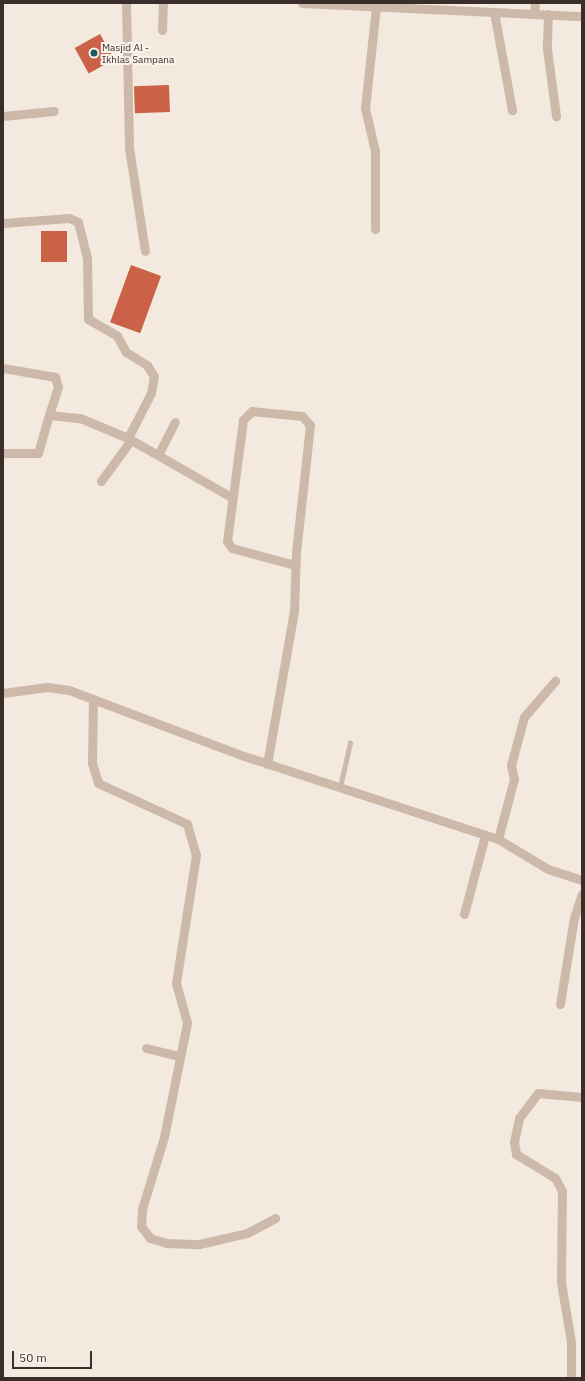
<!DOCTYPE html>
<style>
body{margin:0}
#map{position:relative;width:585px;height:1381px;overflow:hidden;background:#f4e9df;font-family:"IBM Plex Sans",sans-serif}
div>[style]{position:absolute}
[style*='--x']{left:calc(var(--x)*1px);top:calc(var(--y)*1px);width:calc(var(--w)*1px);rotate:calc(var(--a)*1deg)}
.building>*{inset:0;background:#cb6146;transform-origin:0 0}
.lane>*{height:4.5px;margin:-2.25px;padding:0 2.25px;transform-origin:2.25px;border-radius:2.25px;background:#cdb9aa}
.street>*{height:9px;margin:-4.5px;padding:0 4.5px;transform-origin:4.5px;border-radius:4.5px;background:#cdb9aa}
.dots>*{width:11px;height:11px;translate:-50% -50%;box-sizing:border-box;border:2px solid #fbf3ec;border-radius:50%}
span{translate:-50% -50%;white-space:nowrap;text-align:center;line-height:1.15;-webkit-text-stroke:4px #fbf3ec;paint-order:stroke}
.poi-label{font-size:10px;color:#3a2e2a}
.left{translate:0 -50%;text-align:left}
.frame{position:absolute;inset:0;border:4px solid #3a2e2a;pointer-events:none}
.scale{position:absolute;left:12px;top:1351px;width:80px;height:18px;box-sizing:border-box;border:2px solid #3a2e2a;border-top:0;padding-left:5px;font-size:12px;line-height:14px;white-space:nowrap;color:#3a2e2a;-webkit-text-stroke:3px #fbf3ec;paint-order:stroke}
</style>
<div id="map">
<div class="building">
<i style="left:100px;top:34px;width:29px;height:29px;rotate:61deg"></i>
<i style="left:169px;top:85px;width:27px;height:35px;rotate:88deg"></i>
<i style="left:41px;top:231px;width:26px;height:31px"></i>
<i style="left:131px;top:265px;width:32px;height:61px;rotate:20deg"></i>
</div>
<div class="lane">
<i style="--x:340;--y:787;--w:45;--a:-77.2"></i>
</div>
<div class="street">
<i style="--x:126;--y:3;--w:145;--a:88.8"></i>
<i style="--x:129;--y:148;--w:104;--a:81.2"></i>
<i style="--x:302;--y:3;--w:280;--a:2.7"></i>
<i style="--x:494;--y:12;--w:100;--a:79.6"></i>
<i style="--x:534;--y:14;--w:11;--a:-85"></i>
<i style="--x:548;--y:14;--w:35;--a:92"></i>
<i style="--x:547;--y:49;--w:68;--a:82.3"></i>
<i style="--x:162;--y:30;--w:27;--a:-88"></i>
<i style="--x:3;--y:116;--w:51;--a:-5.6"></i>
<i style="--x:3;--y:223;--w:66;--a:-4.3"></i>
<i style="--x:69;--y:218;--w:10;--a:24"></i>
<i style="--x:78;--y:222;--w:36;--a:76"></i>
<i style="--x:87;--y:257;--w:62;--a:89.1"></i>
<i style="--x:88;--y:319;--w:34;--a:30"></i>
<i style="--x:117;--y:336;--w:18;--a:61"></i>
<i style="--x:126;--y:352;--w:25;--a:32"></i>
<i style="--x:147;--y:365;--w:13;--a:58"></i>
<i style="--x:154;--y:376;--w:17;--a:100"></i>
<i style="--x:151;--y:393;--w:51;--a:117.1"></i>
<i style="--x:375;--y:229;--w:78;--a:-90"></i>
<i style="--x:375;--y:151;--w:44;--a:-103.1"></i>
<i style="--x:365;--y:108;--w:102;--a:-83.8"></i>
<i style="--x:3;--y:368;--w:53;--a:9.8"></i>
<i style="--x:55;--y:377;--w:10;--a:73"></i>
<i style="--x:58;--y:387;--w:29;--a:108"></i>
<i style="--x:3;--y:453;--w:35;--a:0"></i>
<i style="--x:38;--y:453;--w:40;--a:-74"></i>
<i style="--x:49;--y:415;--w:31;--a:6"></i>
<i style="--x:80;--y:418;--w:52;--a:22.6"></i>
<i style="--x:128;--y:438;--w:119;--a:29.8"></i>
<i style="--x:158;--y:455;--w:37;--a:-63"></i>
<i style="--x:101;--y:481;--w:51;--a:-53.8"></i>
<i style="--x:3;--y:693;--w:44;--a:-7.8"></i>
<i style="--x:47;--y:687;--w:22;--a:8"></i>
<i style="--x:69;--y:690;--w:187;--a:20.7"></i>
<i style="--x:244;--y:756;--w:267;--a:18.1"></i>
<i style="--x:498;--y:839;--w:58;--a:31"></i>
<i style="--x:548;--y:869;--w:36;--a:18"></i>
<i style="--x:93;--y:699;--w:64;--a:90.9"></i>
<i style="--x:92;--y:763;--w:21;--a:73"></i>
<i style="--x:98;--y:783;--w:98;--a:24.7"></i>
<i style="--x:187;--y:824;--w:32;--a:74"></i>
<i style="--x:196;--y:855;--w:130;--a:98.9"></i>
<i style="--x:176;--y:983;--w:41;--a:74.6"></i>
<i style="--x:187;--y:1023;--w:116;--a:101.4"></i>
<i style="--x:164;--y:1137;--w:75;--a:107"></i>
<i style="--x:142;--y:1209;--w:17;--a:93"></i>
<i style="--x:141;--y:1226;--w:15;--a:53"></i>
<i style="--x:150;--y:1238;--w:17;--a:17"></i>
<i style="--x:166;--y:1243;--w:33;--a:2"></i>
<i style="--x:199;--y:1244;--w:49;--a:-12.9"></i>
<i style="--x:247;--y:1233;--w:32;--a:-28"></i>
<i style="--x:267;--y:764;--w:155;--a:-80"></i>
<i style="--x:294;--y:611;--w:59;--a:-88.1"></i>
<i style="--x:296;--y:552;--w:128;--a:-83.7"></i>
<i style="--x:310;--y:425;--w:12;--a:-132"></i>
<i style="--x:302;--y:416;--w:50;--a:-174.3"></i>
<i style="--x:252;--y:411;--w:13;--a:135"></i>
<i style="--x:243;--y:420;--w:122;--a:97.5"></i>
<i style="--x:227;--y:541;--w:9;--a:54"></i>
<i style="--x:232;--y:548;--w:65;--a:15.1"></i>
<i style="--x:498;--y:839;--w:62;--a:-75.1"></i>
<i style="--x:514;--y:779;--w:14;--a:-102"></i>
<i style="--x:511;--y:765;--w:50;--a:-74.8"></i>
<i style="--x:524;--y:717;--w:48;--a:-49.3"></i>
<i style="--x:464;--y:914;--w:82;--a:-75.1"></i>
<i style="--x:560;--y:1004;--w:87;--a:-80.8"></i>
<i style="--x:574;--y:918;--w:25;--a:-72"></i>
<i style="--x:146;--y:1048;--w:34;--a:14"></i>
<i style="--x:571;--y:1378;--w:36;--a:-90"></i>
<i style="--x:571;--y:1342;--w:61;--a:-99.5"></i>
<i style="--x:561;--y:1282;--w:91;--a:-89.4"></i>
<i style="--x:562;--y:1191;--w:15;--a:-118"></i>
<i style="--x:555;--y:1178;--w:46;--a:-148.4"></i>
<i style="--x:516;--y:1154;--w:12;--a:-99"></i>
<i style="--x:514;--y:1142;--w:25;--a:-78"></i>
<i style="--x:519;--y:1118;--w:31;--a:-53"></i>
<i style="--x:538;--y:1093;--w:44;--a:5.2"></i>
</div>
<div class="dots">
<i style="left:94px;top:53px;background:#1d5c5e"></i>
</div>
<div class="poi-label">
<span class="left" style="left:102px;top:53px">Masjid Al -<br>Ikhlas Sampana</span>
</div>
<div class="frame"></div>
<div class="scale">50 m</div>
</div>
